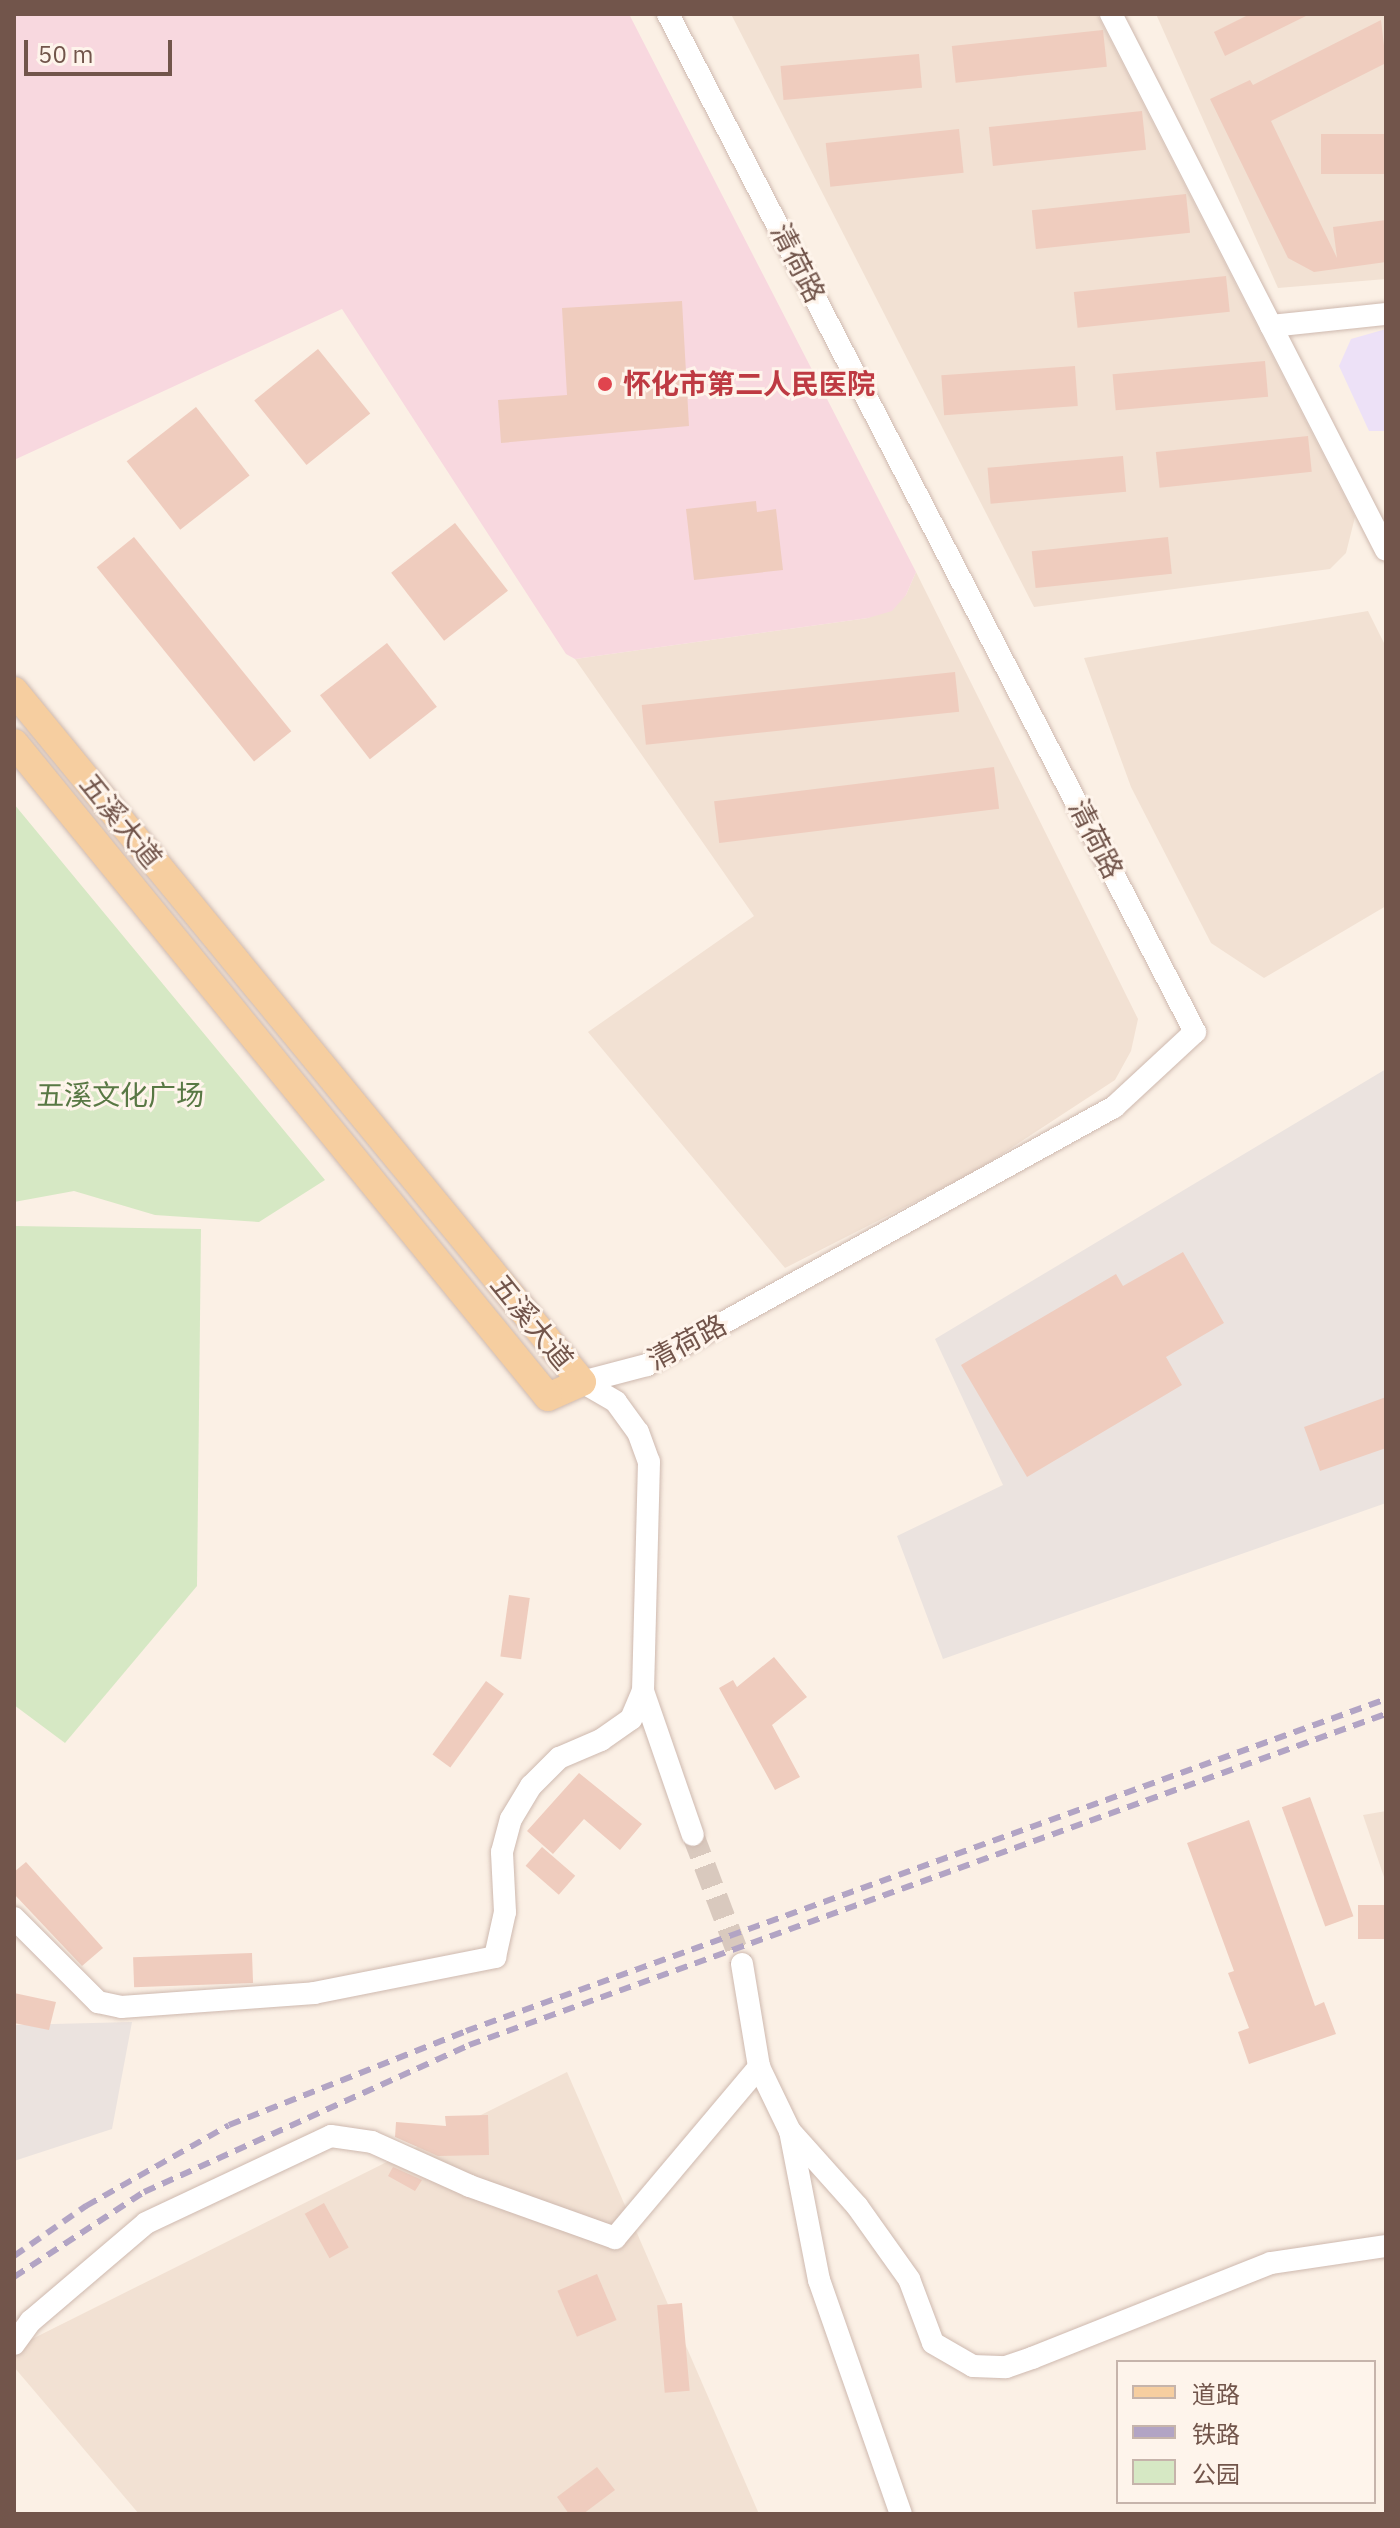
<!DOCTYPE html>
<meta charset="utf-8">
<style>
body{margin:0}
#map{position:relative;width:1400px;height:2528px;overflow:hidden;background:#fbf0e5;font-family:"IBM Plex Sans","Noto Sans SC",sans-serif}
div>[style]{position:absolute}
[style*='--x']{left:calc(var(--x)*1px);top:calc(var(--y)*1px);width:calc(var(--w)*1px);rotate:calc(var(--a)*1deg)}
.residential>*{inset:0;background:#f2e1d3}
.industrial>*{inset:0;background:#ebe3df}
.education>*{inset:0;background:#ede1f7}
.medical>*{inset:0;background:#f8d8df}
.green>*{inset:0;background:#d6e8c4}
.building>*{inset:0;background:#efccbe;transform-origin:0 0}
.minor-tunnel>*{height:22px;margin-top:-11px;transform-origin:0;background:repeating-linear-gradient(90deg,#d9c9be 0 22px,transparent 0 33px)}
.roads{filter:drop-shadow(0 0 2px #ceb9af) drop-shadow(0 0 2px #ceb9af)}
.minor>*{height:22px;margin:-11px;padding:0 11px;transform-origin:11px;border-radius:11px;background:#fff}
.major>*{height:28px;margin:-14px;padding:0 14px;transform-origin:14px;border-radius:14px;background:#f6cea0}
.rail>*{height:6px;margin-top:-3px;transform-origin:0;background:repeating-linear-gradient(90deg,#b2a4c4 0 12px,transparent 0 20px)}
.dots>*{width:22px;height:22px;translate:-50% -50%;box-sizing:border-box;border:4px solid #fef4eb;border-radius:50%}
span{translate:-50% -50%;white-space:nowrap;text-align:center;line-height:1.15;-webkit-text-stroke:6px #fef4eb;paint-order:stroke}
.street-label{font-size:28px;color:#72554b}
.health-label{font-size:28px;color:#be3a42;font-weight:700}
.left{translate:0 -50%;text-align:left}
.park-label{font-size:28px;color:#587844}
.frame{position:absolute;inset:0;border:16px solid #72554b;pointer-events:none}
.legend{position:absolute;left:1116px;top:2360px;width:260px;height:144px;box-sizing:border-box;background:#fef4eb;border:2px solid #c6b4ab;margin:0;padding:10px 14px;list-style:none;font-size:24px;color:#72554b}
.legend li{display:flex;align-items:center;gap:16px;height:40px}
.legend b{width:40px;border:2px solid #c6b4ab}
.scale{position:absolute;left:24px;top:40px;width:148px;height:36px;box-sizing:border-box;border:4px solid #72554b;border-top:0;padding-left:10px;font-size:24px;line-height:28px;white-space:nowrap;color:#72554b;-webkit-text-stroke:6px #fef4eb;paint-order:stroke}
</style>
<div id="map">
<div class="residential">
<i style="clip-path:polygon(731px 14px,1097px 14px,1355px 517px,1346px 553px,1330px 569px,1034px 607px)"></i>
<i style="clip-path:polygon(1156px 14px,1386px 14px,1386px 279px,1278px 288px)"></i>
<i style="clip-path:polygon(916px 572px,1138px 1019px,1131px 1051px,1115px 1080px,976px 1171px,785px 1268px,588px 1032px,754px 916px,575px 659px,868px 618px,906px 595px)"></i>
<i style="clip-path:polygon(1368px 611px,1386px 647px,1386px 906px,1264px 978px,1211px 943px,1131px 787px,1084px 658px)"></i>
<i style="clip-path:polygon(1386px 1811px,1386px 1883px,1363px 1815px)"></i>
<i style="clip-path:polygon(567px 2072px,759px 2514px,139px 2514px,14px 2367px,14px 2348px)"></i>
</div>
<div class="industrial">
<i style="clip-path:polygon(1386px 1069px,1386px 1503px,943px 1659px,897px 1536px,1003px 1485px,935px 1339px)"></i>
<i style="clip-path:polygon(132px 2022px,112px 2129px,14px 2161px,14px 2025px)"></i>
</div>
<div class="education">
<i style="clip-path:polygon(1386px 329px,1386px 431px,1369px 431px,1339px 366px,1351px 339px)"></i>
</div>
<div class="medical">
<i style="clip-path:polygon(14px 14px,629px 14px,916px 572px,906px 595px,892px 611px,868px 618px,575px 659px,566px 654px,342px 309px,14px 460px)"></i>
</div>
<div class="green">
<i style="clip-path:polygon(14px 804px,325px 1180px,259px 1222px,155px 1215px,74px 1191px,14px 1202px)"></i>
<i style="clip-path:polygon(14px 1226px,201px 1229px,197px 1586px,65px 1743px,14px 1705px)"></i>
</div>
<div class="building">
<i style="clip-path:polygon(1250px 14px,1310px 14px,1225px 56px,1214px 32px)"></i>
<i style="clip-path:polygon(1381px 20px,1386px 63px,1271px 121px,1337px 258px,1333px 227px,1386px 220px,1386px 262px,1314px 272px,1288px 258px,1210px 99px,1250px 80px,1253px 85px)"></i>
<i style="left:1103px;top:30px;width:37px;height:152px;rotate:84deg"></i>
<i style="left:919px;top:54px;width:34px;height:139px;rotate:85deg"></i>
<i style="left:1142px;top:111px;width:39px;height:154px;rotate:84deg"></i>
<i style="left:959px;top:129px;width:44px;height:134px;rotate:84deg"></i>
<i style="left:1386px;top:134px;width:40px;height:65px;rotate:90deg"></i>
<i style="left:1186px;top:194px;width:39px;height:155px;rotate:84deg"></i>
<i style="left:1226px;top:276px;width:36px;height:153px;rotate:84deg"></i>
<i style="clip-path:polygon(682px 301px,689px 426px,501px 443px,498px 400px,567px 395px,562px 308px)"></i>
<i style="left:318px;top:349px;width:83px;height:82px;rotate:51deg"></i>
<i style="left:1265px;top:361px;width:36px;height:153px;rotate:85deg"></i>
<i style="left:1075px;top:366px;width:40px;height:134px;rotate:86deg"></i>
<i style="left:196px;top:407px;width:87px;height:88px;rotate:52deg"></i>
<i style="left:1308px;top:436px;width:36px;height:153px;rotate:84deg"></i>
<i style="left:1123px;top:456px;width:36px;height:136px;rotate:85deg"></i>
<i style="clip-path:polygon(756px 501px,757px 512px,776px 509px,783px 570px,694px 580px,686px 509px)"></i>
<i style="left:455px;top:523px;width:86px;height:81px;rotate:52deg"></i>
<i style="left:134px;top:537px;width:250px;height:48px;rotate:51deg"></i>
<i style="left:1168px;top:537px;width:37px;height:137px;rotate:84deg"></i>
<i style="left:387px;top:643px;width:81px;height:85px;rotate:52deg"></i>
<i style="left:955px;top:672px;width:40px;height:315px;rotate:84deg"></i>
<i style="left:994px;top:767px;width:42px;height:282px;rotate:83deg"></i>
<i style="clip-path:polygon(1183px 1252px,1224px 1323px,1166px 1357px,1182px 1385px,1027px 1477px,961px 1365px,1116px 1274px,1123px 1286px)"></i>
<i style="clip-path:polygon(1386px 1397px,1386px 1448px,1320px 1471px,1304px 1427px)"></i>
<i style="left:509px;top:1595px;width:21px;height:62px;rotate:8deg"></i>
<i style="clip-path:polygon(774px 1657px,807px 1697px,772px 1725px,800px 1777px,775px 1790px,719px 1688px,733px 1680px,737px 1687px)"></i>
<i style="left:486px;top:1681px;width:22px;height:91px;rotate:36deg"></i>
<i style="clip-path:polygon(579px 1773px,642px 1824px,620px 1850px,584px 1819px,553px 1854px,527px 1831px)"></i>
<i style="left:1310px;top:1797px;width:127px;height:30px;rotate:70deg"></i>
<i style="clip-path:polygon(1249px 1820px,1315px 2006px,1324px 2002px,1336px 2034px,1249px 2064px,1238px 2032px,1249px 2028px,1228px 1973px,1234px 1971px,1187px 1843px)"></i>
<i style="left:542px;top:1847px;width:44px;height:25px;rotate:41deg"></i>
<i style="clip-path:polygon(26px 1862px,103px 1948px,82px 1966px,14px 1894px,14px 1872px)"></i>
<i style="left:1386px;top:1905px;width:34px;height:28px;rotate:90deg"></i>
<i style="left:252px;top:1953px;width:30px;height:119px;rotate:88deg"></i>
<i style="clip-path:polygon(14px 1993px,56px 2002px,49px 2030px,14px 2023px)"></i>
<i style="clip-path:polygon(488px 2115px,489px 2155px,438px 2156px,395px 2137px,396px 2122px,446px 2126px,445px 2116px)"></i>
<i style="clip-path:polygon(393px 2167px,422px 2180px,415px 2191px,388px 2176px)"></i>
<i style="left:324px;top:2203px;width:51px;height:22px;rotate:61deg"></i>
<i style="left:597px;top:2274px;width:50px;height:43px;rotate:67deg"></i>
<i style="left:682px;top:2303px;width:88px;height:25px;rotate:85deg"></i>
<i style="clip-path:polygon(597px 2467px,615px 2490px,583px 2514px,569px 2514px,557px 2497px)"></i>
</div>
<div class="minor-tunnel">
<i style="--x:693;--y:1835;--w:138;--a:69.2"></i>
</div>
<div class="roads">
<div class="minor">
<i style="--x:1111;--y:14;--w:602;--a:62.84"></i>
<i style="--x:1271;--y:326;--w:116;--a:-6"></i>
<i style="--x:582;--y:1382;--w:67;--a:-14.7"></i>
<i style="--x:647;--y:1365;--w:534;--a:-28.92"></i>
<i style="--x:1114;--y:1107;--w:110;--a:-42.8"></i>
<i style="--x:1195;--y:1032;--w:1146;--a:-117.37"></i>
<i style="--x:582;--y:1382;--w:39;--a:30"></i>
<i style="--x:616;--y:1402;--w:37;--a:54"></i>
<i style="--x:638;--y:1432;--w:32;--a:70"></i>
<i style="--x:649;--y:1462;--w:229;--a:91.5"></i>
<i style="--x:643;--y:1691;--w:152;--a:70.9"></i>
<i style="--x:14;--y:1918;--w:119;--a:45"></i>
<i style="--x:98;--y:2002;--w:24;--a:12"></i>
<i style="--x:121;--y:2007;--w:194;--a:-4.1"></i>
<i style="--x:314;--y:1993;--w:185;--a:-11.2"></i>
<i style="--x:495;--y:1957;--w:46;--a:-77.5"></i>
<i style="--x:505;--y:1912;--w:60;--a:-92.9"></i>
<i style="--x:502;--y:1852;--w:34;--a:-75"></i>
<i style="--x:511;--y:1819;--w:39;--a:-59"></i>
<i style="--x:531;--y:1786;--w:40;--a:-45"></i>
<i style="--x:559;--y:1758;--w:46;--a:-23.2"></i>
<i style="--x:601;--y:1740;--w:37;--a:-35"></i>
<i style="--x:631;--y:1719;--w:30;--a:-67"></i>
<i style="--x:742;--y:1964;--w:104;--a:80.6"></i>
<i style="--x:759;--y:2067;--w:71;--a:64.2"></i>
<i style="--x:790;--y:2131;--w:152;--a:79"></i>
<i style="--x:819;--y:2280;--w:248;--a:70.7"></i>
<i style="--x:790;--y:2131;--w:101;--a:48.2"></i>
<i style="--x:857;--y:2206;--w:90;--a:54.5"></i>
<i style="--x:909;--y:2279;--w:68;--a:69.4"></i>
<i style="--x:933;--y:2343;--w:46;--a:29.9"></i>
<i style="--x:973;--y:2366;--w:33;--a:2"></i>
<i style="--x:1006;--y:2367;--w:28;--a:-19"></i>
<i style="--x:1032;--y:2358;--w:257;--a:-21.7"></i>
<i style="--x:1271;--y:2263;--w:116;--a:-8.4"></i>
<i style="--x:14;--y:2344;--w:29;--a:-54"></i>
<i style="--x:31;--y:2321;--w:151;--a:-40.4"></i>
<i style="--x:146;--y:2223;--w:204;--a:-25.2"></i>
<i style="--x:331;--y:2136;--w:41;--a:8.3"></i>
<i style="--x:372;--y:2142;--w:107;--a:24.2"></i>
<i style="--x:470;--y:2186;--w:154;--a:19.7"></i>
<i style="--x:615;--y:2238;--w:224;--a:-49.9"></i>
</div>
<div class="major">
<i style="--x:14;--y:691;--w:894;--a:50.58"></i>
<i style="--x:582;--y:1382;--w:37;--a:156"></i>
<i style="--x:548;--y:1397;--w:844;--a:-129.23"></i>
</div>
</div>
<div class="rail">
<i style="--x:14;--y:2256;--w:88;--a:-34.8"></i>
<i style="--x:86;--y:2206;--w:164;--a:-29.5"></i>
<i style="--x:229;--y:2125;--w:255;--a:-21.6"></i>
<i style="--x:466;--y:2031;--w:978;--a:-19.84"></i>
<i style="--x:14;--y:2277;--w:155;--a:-33.2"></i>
<i style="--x:144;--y:2192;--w:357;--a:-24.3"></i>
<i style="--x:469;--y:2045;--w:975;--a:-19.85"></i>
</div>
<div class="dots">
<i style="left:605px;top:384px;background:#e0444e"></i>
</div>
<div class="street-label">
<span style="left:798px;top:263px;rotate:63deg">清荷路</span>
<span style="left:121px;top:821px;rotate:51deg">五溪大道</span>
<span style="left:1096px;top:839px;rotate:63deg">清荷路</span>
<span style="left:532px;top:1322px;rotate:51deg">五溪大道</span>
<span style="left:687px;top:1342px;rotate:-28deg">清荷路</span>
</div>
<div class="health-label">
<span class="left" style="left:623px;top:384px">怀化市第二人民医院</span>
</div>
<div class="park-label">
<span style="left:120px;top:1095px">五溪文化广场</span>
</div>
<div class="frame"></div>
<ul class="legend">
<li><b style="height:10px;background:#f6cea0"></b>道路</li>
<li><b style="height:10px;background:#b2a4c4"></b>铁路</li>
<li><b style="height:22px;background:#d6e8c4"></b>公园</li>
</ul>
<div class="scale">50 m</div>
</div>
